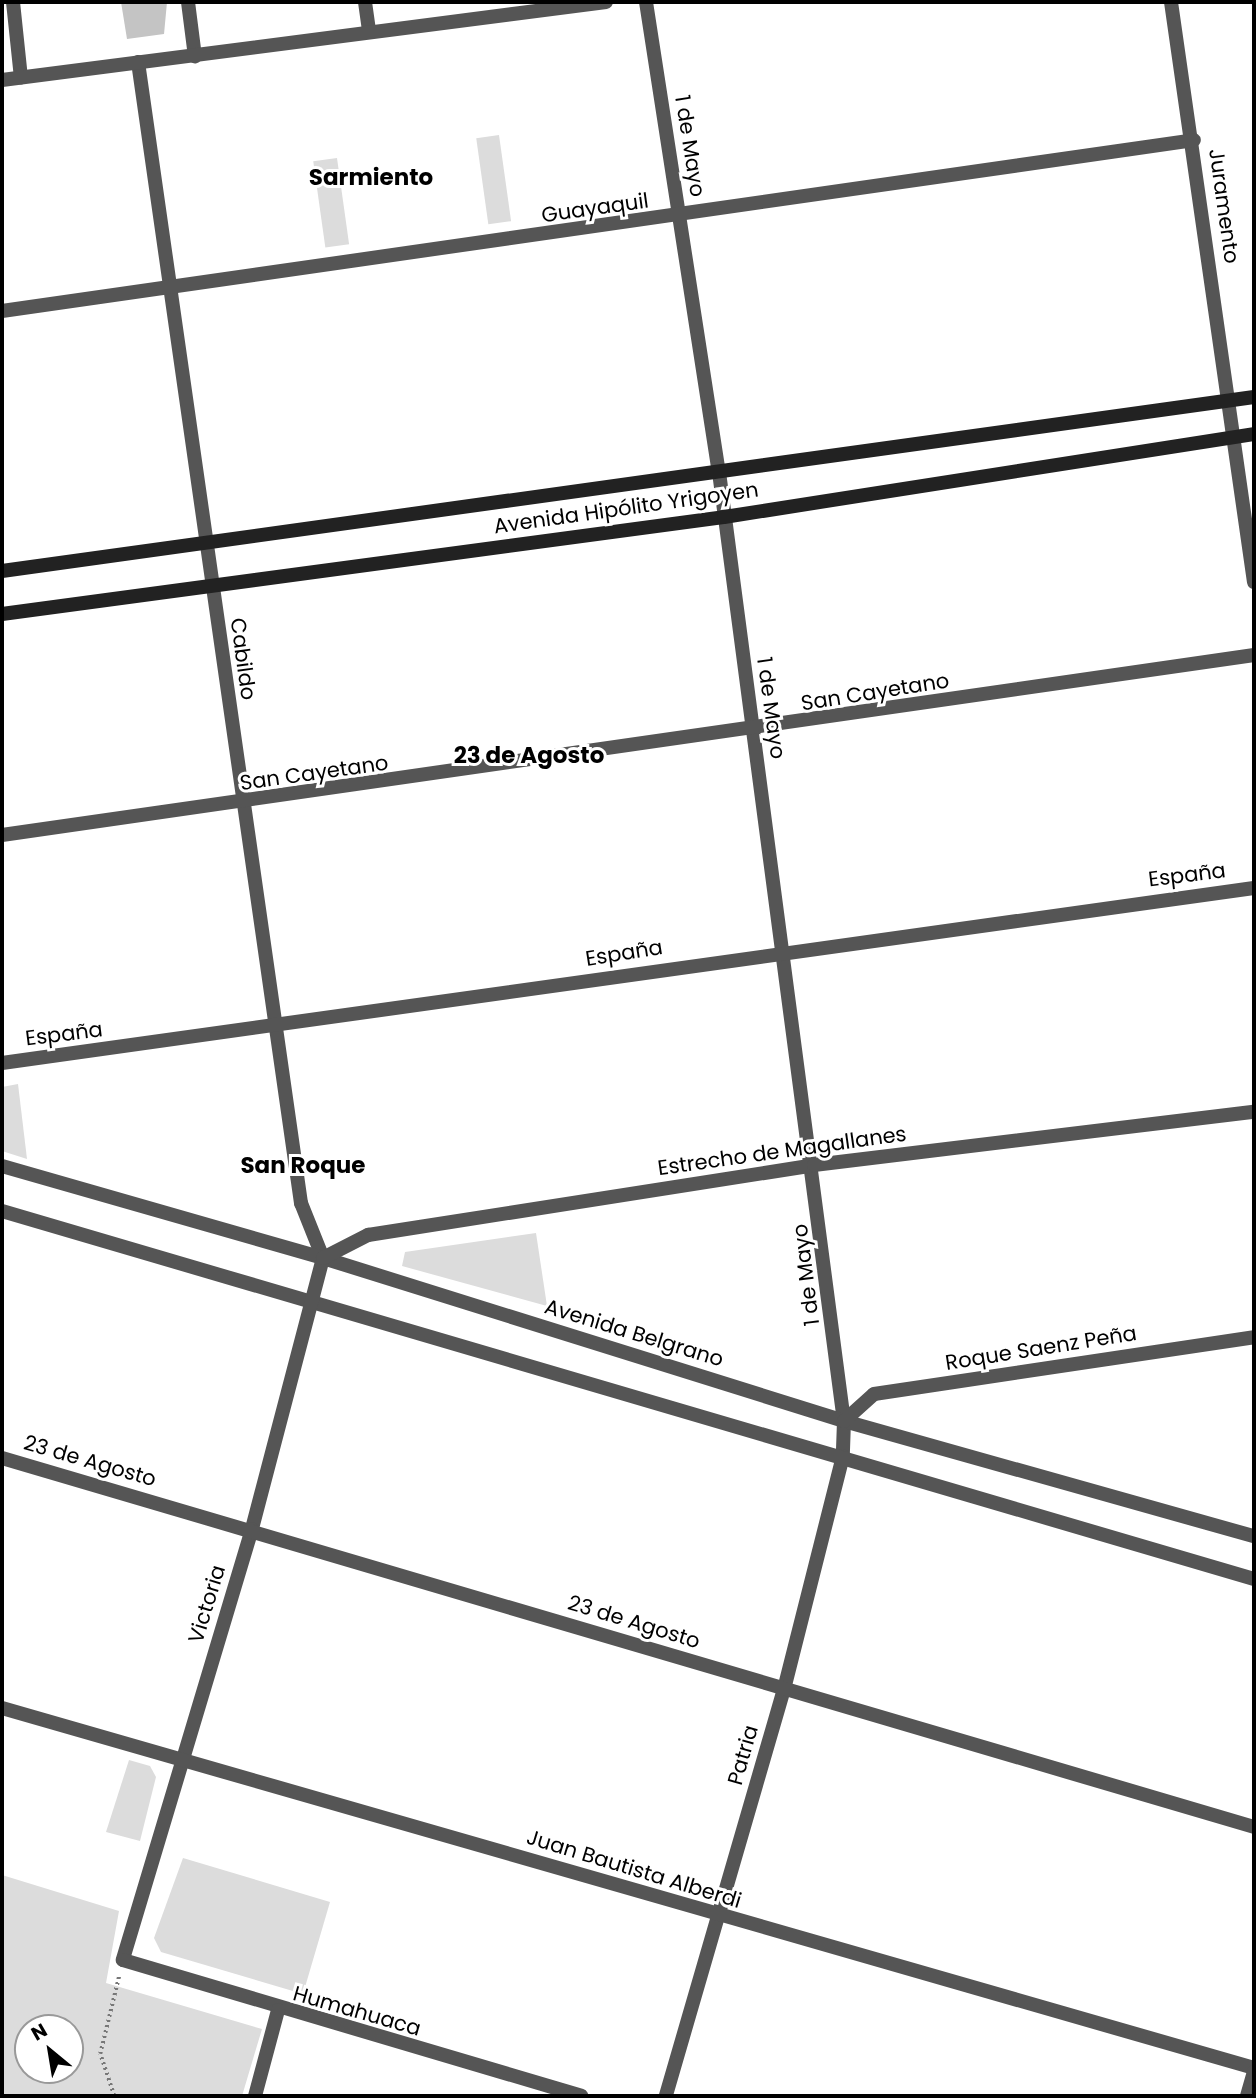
<!DOCTYPE html>
<meta charset="utf-8">
<style>
body{margin:0}
#map{position:relative;width:1256px;height:2098px;overflow:hidden;background:#fff;font-family:Poppins,sans-serif}
div>[style]{position:absolute}
[style*='--x']{left:calc(var(--x)*1px);top:calc(var(--y)*1px);width:calc(var(--w)*1px);rotate:calc(var(--a)*1deg)}
.green>*{inset:0;background:#dcdcdc;transform-origin:0 0}
.building>*{inset:0;background:#c4c4c4}
.path>*{height:3.5px;margin-top:-1.75px;transform-origin:0;background:repeating-linear-gradient(90deg,#777 0 2px,transparent 0 5.5px)}
.street>*{height:14px;margin:-7px;padding:0 7px;transform-origin:7px;border-radius:7px;background:#555}
.secondary>*{height:14px;margin:-7px;padding:0 7px;transform-origin:7px;border-radius:7px;background:#222}
span{translate:-50% -50%;white-space:nowrap;text-align:center;line-height:1.15;-webkit-text-stroke:6px #fff;paint-order:stroke}
.street-label{font-size:21px;color:#000}
.neighbourhood-label{font-size:23px;color:#000;font-weight:700}
.frame{position:absolute;inset:0;border:4px solid #000;pointer-events:none}
.north{position:absolute;left:14px;top:2014px;width:70px;height:70px;box-sizing:border-box;background:#fff;border:2px solid #999;border-radius:50%;rotate:330deg;font-size:19px;font-weight:700;line-height:28px;text-align:center;color:#000}
.north::after{content:'';display:block;margin:auto;width:24px;height:32px;background:#000;clip-path:polygon(50% 0,100% 100%,50% 72%,0 100%)}
</style>
<div id="map">
<div class="green">
<i style="left:499px;top:135px;width:87px;height:23px;rotate:82deg"></i>
<i style="left:337px;top:158px;width:87px;height:24px;rotate:82deg"></i>
<i style="clip-path:polygon(18px 1084px,27px 1159px,2px 1151px,2px 1087px)"></i>
<i style="clip-path:polygon(536px 1233px,547px 1306px,402px 1266px,405px 1252px)"></i>
<i style="clip-path:polygon(129px 1760px,150px 1766px,156px 1777px,140px 1841px,106px 1832px)"></i>
<i style="clip-path:polygon(183px 1858px,330px 1902px,303px 1994px,161px 1952px,154px 1938px)"></i>
<i style="clip-path:polygon(evenodd,2px 1875px,119px 1911px,106px 1983px,262px 2029px,242px 2096px,2px 2096px,2px 1875px,28px 2028px,70px 2028px,70px 2070px,28px 2070px,28px 2028px)"></i>
</div>
<div class="building">
<i style="clip-path:polygon(121px 2px,167px 2px,164px 34px,127px 39px)"></i>
</div>
<div class="path">
<i style="--x:114;--y:2096;--w:44;--a:-108.4"></i>
<i style="--x:100;--y:2054;--w:80;--a:-76.3"></i>
</div>
<div class="street">
<i style="--x:13;--y:2;--w:76;--a:84"></i>
<i style="--x:188;--y:2;--w:55;--a:82.7"></i>
<i style="--x:365;--y:2;--w:28;--a:82"></i>
<i style="--x:646;--y:2;--w:476;--a:81.2"></i>
<i style="--x:719;--y:472;--w:957;--a:82.5"></i>
<i style="--x:844;--y:1421;--w:35;--a:92"></i>
<i style="--x:843;--y:1456;--w:240;--a:104.2"></i>
<i style="--x:784;--y:1689;--w:424;--a:106.2"></i>
<i style="--x:1171;--y:2;--w:586;--a:81.86"></i>
<i style="--x:138;--y:62;--w:1153;--a:81.87"></i>
<i style="--x:301;--y:1203;--w:59;--a:68.2"></i>
<i style="--x:2;--y:80;--w:609;--a:-7.36"></i>
<i style="--x:2;--y:311;--w:1204;--a:-8.16"></i>
<i style="--x:2;--y:835;--w:1265;--a:-8.18"></i>
<i style="--x:2;--y:1063;--w:1264;--a:-7.96"></i>
<i style="--x:2;--y:1166;--w:334;--a:16"></i>
<i style="--x:323;--y:1258;--w:546;--a:17.37"></i>
<i style="--x:844;--y:1421;--w:426;--a:15.7"></i>
<i style="--x:2;--y:1211;--w:1305;--a:16.38"></i>
<i style="--x:323;--y:1258;--w:280;--a:104.7"></i>
<i style="--x:252;--y:1529;--w:450;--a:106.7"></i>
<i style="--x:123;--y:1960;--w:478;--a:16.5"></i>
<i style="--x:323;--y:1258;--w:51;--a:-27.1"></i>
<i style="--x:368;--y:1235;--w:451;--a:-8.9"></i>
<i style="--x:814;--y:1165;--w:443;--a:-6.9"></i>
<i style="--x:844;--y:1421;--w:40;--a:-42"></i>
<i style="--x:874;--y:1394;--w:384;--a:-8.5"></i>
<i style="--x:2;--y:1458;--w:1305;--a:16.42"></i>
<i style="--x:2;--y:1708;--w:1303;--a:16.04"></i>
<i style="--x:255;--y:2096;--w:89;--a:-75"></i>
<i style="--x:1247;--y:2096;--w:25;--a:-74"></i>
</div>
<div class="secondary">
<i style="--x:2;--y:571;--w:1264;--a:-7.91"></i>
<i style="--x:2;--y:614;--w:728;--a:-7.65"></i>
<i style="--x:724;--y:517;--w:536;--a:-8.9"></i>
</div>
<div class="street-label">
<span style="left:690px;top:146px;rotate:81deg">1 de Mayo</span>
<span style="left:1224px;top:206px;rotate:82deg">Juramento</span>
<span style="left:595px;top:208px;rotate:-8deg">Guayaquil</span>
<span style="left:626px;top:508px;rotate:-8deg">Avenida Hipólito Yrigoyen</span>
<span style="left:243px;top:659px;rotate:82deg">Cabildo</span>
<span style="left:875px;top:692px;rotate:-9deg">San Cayetano</span>
<span style="left:771px;top:708px;rotate:82deg">1 de Mayo</span>
<span style="left:314px;top:773px;rotate:-8deg">San Cayetano</span>
<span style="left:1187px;top:875px;rotate:-7deg">España</span>
<span style="left:624px;top:953px;rotate:-9deg">España</span>
<span style="left:64px;top:1034px;rotate:-7deg">España</span>
<span style="left:782px;top:1151px;rotate:-8deg">Estrecho de Magallanes</span>
<span style="left:806px;top:1275px;rotate:-97deg">1 de Mayo</span>
<span style="left:634px;top:1333px;rotate:17deg">Avenida Belgrano</span>
<span style="left:1041px;top:1348px;rotate:-9deg">Roque Saenz Peña</span>
<span style="left:90px;top:1461px;rotate:16deg">23 de Agosto</span>
<span style="left:207px;top:1604px;rotate:-73deg">Victoria</span>
<span style="left:634px;top:1622px;rotate:17deg">23 de Agosto</span>
<span style="left:743px;top:1755px;rotate:-74deg">Patria</span>
<span style="left:634px;top:1869px;rotate:17deg">Juan Bautista Alberdi</span>
<span style="left:357px;top:2011px;rotate:16deg">Humahuaca</span>
</div>
<div class="neighbourhood-label">
<span style="left:371px;top:177px">Sarmiento</span>
<span style="left:529px;top:755px">23 de Agosto</span>
<span style="left:303px;top:1165px">San Roque</span>
</div>
<div class="frame"></div>
<div class="north">N</div>
</div>
